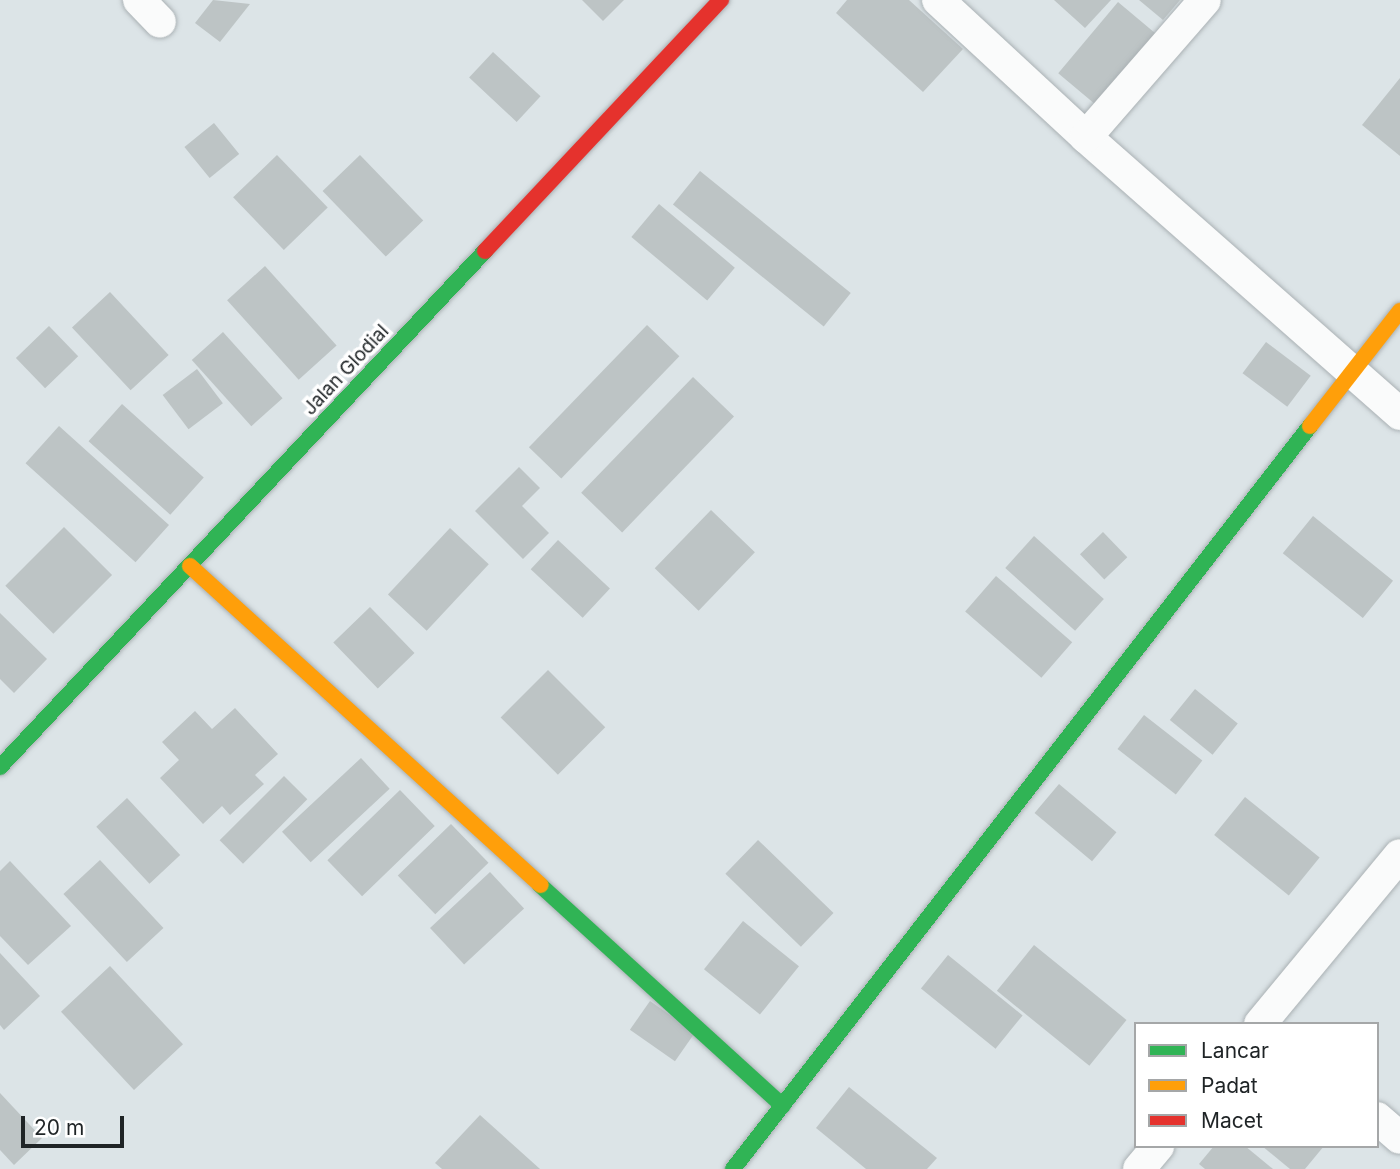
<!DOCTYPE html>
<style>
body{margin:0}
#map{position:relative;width:1400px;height:1169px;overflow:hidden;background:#dce4e7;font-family:Inter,sans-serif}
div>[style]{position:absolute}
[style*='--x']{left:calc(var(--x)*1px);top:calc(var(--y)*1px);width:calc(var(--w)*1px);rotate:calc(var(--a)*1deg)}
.building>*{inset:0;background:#bdc4c5;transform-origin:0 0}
.roads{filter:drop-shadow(0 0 2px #aab1b4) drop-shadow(0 0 2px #aab1b4)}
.street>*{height:32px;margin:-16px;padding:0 16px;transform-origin:16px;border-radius:16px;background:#fafbfb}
.fast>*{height:16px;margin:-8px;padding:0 8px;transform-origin:8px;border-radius:8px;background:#30b455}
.slow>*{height:16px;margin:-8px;padding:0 8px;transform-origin:8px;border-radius:8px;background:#ff9f0a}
.jam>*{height:16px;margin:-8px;padding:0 8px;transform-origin:8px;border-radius:8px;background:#e5322d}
span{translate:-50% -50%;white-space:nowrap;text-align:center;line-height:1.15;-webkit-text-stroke:7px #fff;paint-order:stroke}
.street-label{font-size:19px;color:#1f2426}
.legend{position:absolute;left:1134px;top:1022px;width:245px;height:126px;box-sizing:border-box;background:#fff;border:2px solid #a5a7a8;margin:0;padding:9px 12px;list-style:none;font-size:21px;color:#1f2426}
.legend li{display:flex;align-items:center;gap:14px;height:35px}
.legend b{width:35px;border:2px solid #a5a7a8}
.scale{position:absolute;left:21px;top:1116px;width:103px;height:32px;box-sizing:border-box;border:4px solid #1f2426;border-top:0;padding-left:9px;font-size:21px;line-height:24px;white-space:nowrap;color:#1f2426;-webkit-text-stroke:5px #fff;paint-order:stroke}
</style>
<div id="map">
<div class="building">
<i style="clip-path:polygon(213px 0,250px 4px,220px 42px,195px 23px)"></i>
<i style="clip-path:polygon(582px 0,624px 0,603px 21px)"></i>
<i style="clip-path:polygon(847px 0,909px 0,963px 49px,923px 92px,836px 13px)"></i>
<i style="clip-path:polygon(1054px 0,1111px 0,1085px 28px)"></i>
<i style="clip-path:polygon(1139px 0,1180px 0,1163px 20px)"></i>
<i style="left:1118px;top:2px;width:51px;height:93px;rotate:40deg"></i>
<i style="left:493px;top:52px;width:65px;height:35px;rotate:43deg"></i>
<i style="clip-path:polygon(1400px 78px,1400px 156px,1362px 125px)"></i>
<i style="left:214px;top:123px;width:40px;height:38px;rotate:51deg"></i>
<i style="left:277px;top:155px;width:73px;height:61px;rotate:46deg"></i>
<i style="left:360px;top:155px;width:91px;height:52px;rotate:46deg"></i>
<i style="left:700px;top:171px;width:194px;height:43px;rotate:39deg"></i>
<i style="left:659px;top:204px;width:99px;height:43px;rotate:40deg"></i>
<i style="left:265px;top:266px;width:107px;height:51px;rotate:48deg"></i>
<i style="left:110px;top:292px;width:86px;height:52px;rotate:47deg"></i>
<i style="left:647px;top:325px;width:45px;height:170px;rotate:44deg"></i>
<i style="left:49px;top:326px;width:42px;height:46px;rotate:46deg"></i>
<i style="left:223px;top:332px;width:89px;height:42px;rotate:48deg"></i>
<i style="left:1266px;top:342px;width:56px;height:39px;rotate:37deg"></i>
<i style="left:197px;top:369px;width:43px;height:43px;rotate:53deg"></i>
<i style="left:693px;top:377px;width:57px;height:161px;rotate:44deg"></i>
<i style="left:122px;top:404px;width:110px;height:50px;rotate:42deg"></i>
<i style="left:59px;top:426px;width:148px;height:50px;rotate:42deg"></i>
<i style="clip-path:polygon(519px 467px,540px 488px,522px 506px,549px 533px,523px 559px,475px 511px)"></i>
<i style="left:711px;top:510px;width:61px;height:81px;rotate:44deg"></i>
<i style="left:1313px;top:516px;width:103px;height:48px;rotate:39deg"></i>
<i style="left:64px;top:527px;width:68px;height:83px;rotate:45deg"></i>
<i style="left:450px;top:528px;width:53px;height:91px;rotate:43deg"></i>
<i style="left:1103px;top:532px;width:35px;height:32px;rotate:46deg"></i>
<i style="left:1034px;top:536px;width:94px;height:43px;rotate:42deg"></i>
<i style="left:558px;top:540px;width:71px;height:40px;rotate:43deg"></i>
<i style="left:996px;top:576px;width:101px;height:47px;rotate:41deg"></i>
<i style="left:370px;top:607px;width:64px;height:51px;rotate:46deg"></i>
<i style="clip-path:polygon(0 613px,47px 659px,14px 693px,0 679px)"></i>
<i style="left:548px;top:670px;width:81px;height:67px;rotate:45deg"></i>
<i style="left:1195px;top:689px;width:55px;height:40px;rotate:39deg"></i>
<i style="clip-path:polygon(235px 708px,278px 754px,255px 775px,264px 784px,230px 815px,222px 806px,203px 824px,160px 778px,179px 760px,162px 742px,195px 711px,212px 729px)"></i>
<i style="left:1144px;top:715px;width:74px;height:43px;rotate:38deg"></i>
<i style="left:361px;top:758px;width:42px;height:108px;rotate:47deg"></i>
<i style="left:284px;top:776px;width:33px;height:91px;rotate:45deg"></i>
<i style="left:1059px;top:784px;width:75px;height:38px;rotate:40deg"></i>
<i style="left:400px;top:790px;width:50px;height:101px;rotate:46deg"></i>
<i style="left:1245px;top:797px;width:96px;height:49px;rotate:39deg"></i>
<i style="left:127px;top:798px;width:78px;height:42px;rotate:47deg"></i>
<i style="left:451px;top:824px;width:54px;height:74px;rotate:46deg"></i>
<i style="left:758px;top:840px;width:105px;height:47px;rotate:44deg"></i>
<i style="left:100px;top:860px;width:93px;height:50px;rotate:47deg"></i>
<i style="clip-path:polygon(10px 861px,71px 926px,28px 965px,0 936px,0 871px)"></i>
<i style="left:490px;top:872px;width:50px;height:82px;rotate:47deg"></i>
<i style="left:743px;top:921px;width:72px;height:62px;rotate:39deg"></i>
<i style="left:1034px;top:945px;width:119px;height:59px;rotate:39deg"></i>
<i style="clip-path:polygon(0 953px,40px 996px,4px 1030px,0 1025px)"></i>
<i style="left:948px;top:955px;width:96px;height:43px;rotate:39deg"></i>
<i style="left:110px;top:966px;width:107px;height:67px;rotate:47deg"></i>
<i style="left:650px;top:1001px;width:55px;height:35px;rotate:35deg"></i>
<i style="clip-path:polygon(849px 1087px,937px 1158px,927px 1169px,866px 1169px,816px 1128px)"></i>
<i style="clip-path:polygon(0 1093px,42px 1138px,14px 1165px,0 1150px)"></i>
<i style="clip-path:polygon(480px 1115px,540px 1169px,442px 1169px,435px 1163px)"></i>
<i style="clip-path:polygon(1214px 1146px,1245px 1146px,1273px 1169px,1205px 1169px,1199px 1164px)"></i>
<i style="clip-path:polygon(1262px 1146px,1324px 1146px,1305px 1169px,1290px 1169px)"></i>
</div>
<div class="roads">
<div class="street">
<i style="--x:139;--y:0;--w:30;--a:46"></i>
<i style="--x:938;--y:0;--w:202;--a:42.8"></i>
<i style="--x:1086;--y:137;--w:419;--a:41.4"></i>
<i style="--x:1086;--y:137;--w:181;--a:-49"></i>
<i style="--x:1260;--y:1024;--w:219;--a:-50.4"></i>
<i style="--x:1377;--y:1118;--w:30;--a:41"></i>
<i style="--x:1139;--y:1169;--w:30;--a:-50"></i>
</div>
<div class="fast">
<i style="--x:0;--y:767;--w:708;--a:-46.77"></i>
<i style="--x:540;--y:885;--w:328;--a:42.3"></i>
<i style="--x:733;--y:1169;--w:941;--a:-52.17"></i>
</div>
<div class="slow">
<i style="--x:1310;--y:426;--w:146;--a:-52"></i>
<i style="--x:190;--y:566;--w:474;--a:42.3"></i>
</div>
<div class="jam">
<i style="--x:485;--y:251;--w:345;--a:-46.8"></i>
</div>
</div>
<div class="street-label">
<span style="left:346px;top:370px;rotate:-47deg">Jalan Glodial</span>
</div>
<ul class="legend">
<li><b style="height:9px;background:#30b455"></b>Lancar</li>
<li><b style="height:9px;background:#ff9f0a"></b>Padat</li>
<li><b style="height:9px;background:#e5322d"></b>Macet</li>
</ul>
<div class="scale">20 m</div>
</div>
